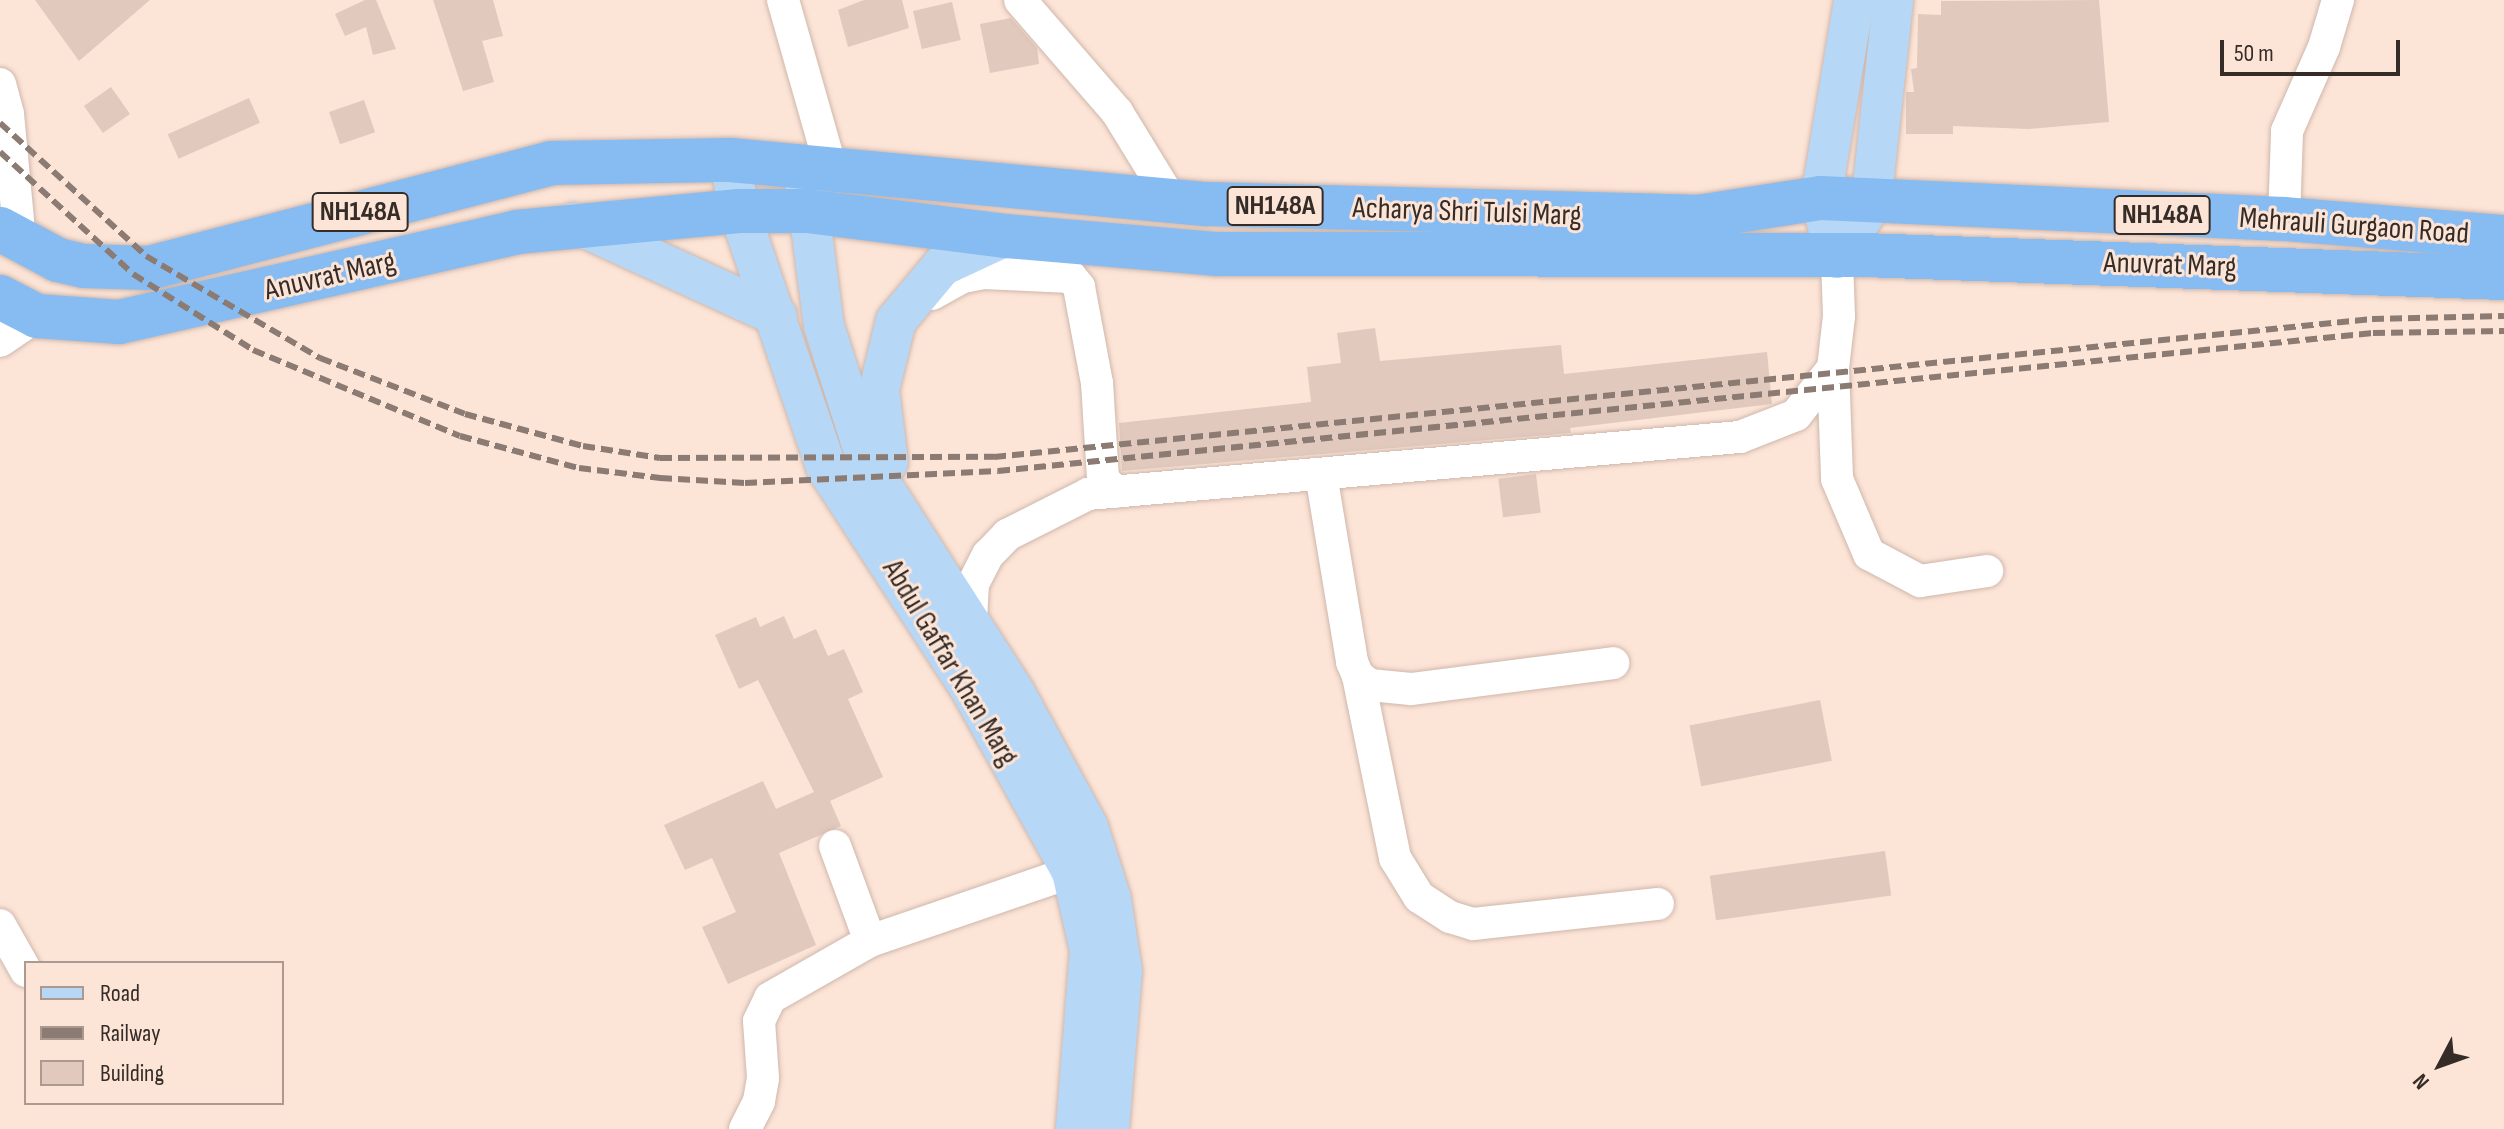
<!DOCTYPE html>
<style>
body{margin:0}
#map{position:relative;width:2504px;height:1129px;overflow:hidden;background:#fce4d7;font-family:"Sofia Sans Condensed",sans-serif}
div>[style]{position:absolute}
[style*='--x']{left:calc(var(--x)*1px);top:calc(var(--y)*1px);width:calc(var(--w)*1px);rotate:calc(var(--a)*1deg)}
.building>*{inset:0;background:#e1c9bd;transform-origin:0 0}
.roads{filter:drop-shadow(0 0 2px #cfb7ab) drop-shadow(0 0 2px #cfb7ab)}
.minor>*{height:32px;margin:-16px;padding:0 16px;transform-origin:16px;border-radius:16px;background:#fff}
.major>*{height:40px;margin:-20px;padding:0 20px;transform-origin:20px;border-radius:20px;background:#b7d7f7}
.highway>*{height:44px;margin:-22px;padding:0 22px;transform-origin:22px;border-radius:22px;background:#87bcf2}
.rail>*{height:6px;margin-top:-3px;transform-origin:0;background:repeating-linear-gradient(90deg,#8b7b73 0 12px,transparent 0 18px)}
span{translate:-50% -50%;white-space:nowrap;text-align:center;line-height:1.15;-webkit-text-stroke:6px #fce4d7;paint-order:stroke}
.shield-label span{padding:2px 6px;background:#fce4d7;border:2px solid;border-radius:6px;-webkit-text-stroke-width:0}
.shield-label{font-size:28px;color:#352c27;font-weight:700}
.street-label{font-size:30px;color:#352c27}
.legend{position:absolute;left:24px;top:961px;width:260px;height:144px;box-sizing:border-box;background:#fce4d7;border:2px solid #ac9a91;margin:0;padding:10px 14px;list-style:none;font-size:24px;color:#352c27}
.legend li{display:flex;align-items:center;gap:16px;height:40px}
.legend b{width:40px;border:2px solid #ac9a91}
.north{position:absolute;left:2400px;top:1025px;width:80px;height:80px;-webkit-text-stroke:6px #fce4d7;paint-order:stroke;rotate:229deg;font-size:22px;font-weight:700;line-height:32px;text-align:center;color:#352c27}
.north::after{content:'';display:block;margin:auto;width:28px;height:36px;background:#352c27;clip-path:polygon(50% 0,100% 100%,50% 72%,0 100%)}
.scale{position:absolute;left:2220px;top:40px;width:180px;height:36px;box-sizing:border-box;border:4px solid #352c27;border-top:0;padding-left:10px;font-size:24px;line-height:28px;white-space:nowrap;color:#352c27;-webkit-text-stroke:6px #fce4d7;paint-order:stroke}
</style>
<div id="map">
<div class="building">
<i style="clip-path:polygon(35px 0,150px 0,79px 61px)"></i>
<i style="clip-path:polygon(365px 0,376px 0,396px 49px,373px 55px,366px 27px,345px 36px,335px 14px)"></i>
<i style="clip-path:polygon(433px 0,493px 0,503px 36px,482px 41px,494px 82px,463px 91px)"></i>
<i style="clip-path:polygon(864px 0,902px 0,909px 28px,848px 47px,838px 10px)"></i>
<i style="clip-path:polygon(2099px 0,2109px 122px,2028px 129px,1953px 126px,1953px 134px,1906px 134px,1906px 92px,1914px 92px,1911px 69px,1917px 68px,1918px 14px,1941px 15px,1941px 1px)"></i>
<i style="left:952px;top:2px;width:39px;height:40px;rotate:77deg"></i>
<i style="clip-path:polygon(1011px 18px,1037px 48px,1039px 64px,990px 73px,980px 24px)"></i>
<i style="left:111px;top:87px;width:33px;height:33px;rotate:55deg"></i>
<i style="left:249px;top:98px;width:27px;height:89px;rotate:66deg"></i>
<i style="left:364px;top:100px;width:34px;height:37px;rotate:71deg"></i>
<i style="clip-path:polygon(1375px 328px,1380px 361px,1561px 345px,1564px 374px,1767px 352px,1772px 404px,1570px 428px,1571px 433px,1122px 471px,1119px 423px,1311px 402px,1307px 367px,1341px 363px,1337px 333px)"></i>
<i style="left:1536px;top:474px;width:39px;height:38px;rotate:83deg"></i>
<i style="clip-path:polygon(784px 616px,794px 639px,816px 629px,828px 656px,844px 649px,863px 692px,848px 699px,883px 777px,830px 801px,841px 826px,779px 853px,816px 945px,728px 984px,702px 927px,736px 912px,712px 858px,685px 870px,664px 825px,763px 781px,776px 809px,814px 792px,758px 680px,739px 689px,715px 635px,756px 617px,760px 627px)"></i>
<i style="left:1820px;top:700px;width:62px;height:133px;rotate:79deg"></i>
<i style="left:1885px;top:851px;width:45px;height:177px;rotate:82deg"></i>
</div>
<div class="roads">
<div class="minor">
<i style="--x:783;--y:0;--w:175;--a:74.1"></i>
<i style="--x:1020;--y:0;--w:148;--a:49.1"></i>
<i style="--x:1117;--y:112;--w:103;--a:58.5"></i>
<i style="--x:0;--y:84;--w:31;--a:75"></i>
<i style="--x:8;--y:114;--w:129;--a:84.6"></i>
<i style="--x:2284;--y:219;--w:88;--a:-88"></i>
<i style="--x:2287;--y:131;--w:92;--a:-66.2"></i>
<i style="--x:2324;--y:47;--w:49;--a:-73.4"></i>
<i style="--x:932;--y:294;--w:35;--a:-29"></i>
<i style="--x:963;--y:277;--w:21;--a:-11"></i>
<i style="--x:984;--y:273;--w:87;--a:2.6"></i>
<i style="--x:1071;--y:277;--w:13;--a:51"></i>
<i style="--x:1079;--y:287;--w:98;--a:79.4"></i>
<i style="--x:1097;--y:383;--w:96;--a:86.4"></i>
<i style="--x:1103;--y:479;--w:18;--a:45"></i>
<i style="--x:0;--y:341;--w:45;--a:-34"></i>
<i style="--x:1833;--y:368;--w:111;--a:87.9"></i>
<i style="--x:1837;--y:479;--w:82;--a:66.9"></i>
<i style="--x:1869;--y:554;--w:58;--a:27.9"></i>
<i style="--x:1920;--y:581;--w:68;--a:-8.5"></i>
<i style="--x:1321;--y:474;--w:191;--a:80.6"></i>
<i style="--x:1352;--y:662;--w:15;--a:67"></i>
<i style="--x:1358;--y:676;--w:15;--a:37"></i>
<i style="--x:1370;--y:685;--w:41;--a:5.6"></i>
<i style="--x:1411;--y:689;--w:204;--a:-7.3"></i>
<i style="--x:971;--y:621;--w:37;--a:-87"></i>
<i style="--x:973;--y:584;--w:33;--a:-63"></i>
<i style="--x:988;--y:555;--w:28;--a:-46"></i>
<i style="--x:1007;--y:535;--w:91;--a:-26.8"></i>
<i style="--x:1088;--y:494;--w:654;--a:-5"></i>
<i style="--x:1740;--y:437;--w:60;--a:-21.4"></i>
<i style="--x:1796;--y:415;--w:60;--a:-51.8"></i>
<i style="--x:1833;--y:368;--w:52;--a:-83.4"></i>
<i style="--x:1839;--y:316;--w:58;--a:-92"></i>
<i style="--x:1358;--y:676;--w:186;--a:78.5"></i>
<i style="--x:1395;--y:858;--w:46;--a:58.4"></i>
<i style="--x:1419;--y:897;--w:37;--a:33"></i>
<i style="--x:1450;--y:917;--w:24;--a:17"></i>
<i style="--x:1473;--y:924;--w:186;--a:-6.2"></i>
<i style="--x:835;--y:846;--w:101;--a:69.8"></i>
<i style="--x:0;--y:925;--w:53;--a:60.5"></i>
<i style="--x:745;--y:1129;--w:31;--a:-63"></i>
<i style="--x:759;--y:1101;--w:23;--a:-80"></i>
<i style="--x:763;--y:1078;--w:57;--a:-94"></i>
<i style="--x:759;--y:1021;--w:25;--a:-64"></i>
<i style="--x:770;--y:998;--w:115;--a:-29.7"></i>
<i style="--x:870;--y:941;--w:213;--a:-18.9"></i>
</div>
<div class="major">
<i style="--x:730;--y:160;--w:52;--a:80"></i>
<i style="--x:739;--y:211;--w:270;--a:71.2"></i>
<i style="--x:826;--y:467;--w:262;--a:56.9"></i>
<i style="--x:969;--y:686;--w:213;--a:61"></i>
<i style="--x:1072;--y:872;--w:80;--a:77"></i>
<i style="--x:1090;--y:950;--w:180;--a:94.5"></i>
<i style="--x:805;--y:180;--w:147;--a:82.6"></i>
<i style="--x:824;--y:326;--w:145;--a:72.3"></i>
<i style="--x:868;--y:464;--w:272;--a:57.3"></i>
<i style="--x:1015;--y:693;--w:153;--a:61.4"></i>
<i style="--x:1088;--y:827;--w:76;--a:72.3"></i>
<i style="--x:1111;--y:899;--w:73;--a:81.3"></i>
<i style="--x:1122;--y:971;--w:159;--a:94.7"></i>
<i style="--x:574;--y:223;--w:223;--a:24.6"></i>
<i style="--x:1828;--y:227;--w:30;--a:-104"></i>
<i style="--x:1821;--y:198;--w:201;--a:-80.5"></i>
<i style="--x:1837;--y:258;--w:64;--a:-57.8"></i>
<i style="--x:1871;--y:204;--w:205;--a:-83.8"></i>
<i style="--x:888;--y:462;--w:73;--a:-97.1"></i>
<i style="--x:879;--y:390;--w:71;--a:-76.2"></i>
<i style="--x:896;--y:321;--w:72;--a:-50.1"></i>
<i style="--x:942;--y:266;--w:71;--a:-25.1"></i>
</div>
<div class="highway">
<i style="--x:0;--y:229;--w:66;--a:28.1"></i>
<i style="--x:58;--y:260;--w:27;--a:13"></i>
<i style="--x:84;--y:266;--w:65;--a:1.8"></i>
<i style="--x:149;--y:268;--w:415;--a:-14.6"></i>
<i style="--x:551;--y:163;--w:179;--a:-1"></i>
<i style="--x:730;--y:160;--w:479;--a:5.3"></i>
<i style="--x:1207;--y:204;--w:491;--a:1.5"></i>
<i style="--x:1698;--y:217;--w:124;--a:-8.8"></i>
<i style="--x:1821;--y:198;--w:463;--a:2.6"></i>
<i style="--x:2284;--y:219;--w:221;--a:4.7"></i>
<i style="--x:0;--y:297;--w:42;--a:27.2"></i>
<i style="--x:37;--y:316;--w:82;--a:4.2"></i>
<i style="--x:119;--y:322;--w:408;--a:-12.7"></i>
<i style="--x:517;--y:232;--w:223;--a:-5.4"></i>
<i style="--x:739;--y:211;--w:68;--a:0"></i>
<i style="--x:807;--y:211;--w:201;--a:7.2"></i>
<i style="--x:1006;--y:236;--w:211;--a:4.9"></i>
<i style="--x:1216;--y:254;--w:648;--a:0.09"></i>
<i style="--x:1864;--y:255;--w:640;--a:2.06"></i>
</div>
</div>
<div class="rail">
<i style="--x:0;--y:123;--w:197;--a:42.3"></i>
<i style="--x:146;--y:256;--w:202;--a:30.4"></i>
<i style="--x:320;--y:358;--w:155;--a:21.1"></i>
<i style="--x:465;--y:414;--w:122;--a:15.2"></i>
<i style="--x:583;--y:446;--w:78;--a:8.9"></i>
<i style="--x:660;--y:458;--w:334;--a:-0.2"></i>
<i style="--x:994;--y:457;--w:1385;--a:-5.72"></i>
<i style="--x:2372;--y:319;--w:132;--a:-1.3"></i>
<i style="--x:0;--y:152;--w:180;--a:42.5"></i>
<i style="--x:133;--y:274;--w:142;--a:32.3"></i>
<i style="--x:253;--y:350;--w:224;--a:22.6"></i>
<i style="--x:460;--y:436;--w:123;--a:15.1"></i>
<i style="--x:579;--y:468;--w:82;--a:7"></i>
<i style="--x:660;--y:478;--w:85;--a:3.4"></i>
<i style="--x:745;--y:483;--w:253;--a:-2.7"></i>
<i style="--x:998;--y:471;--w:1382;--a:-5.73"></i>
<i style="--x:2373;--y:333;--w:131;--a:-0.9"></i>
</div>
<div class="shield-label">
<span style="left:1275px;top:206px">NH148A</span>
<span style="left:360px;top:212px">NH148A</span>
<span style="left:2162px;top:215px">NH148A</span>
</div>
<div class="street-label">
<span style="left:1467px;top:212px;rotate:2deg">Acharya Shri Tulsi Marg</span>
<span style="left:2354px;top:226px;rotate:4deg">Mehrauli Gurgaon Road</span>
<span style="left:2170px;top:265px;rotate:2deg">Anuvrat Marg</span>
<span style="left:330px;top:276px;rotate:-13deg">Anuvrat Marg</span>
<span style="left:950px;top:663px;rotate:59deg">Abdul Gaffar Khan Marg</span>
</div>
<ul class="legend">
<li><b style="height:10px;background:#b7d7f7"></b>Road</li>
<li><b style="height:10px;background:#8b7b73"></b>Railway</li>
<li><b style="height:22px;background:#e1c9bd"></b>Building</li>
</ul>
<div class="north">N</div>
<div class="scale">50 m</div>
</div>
